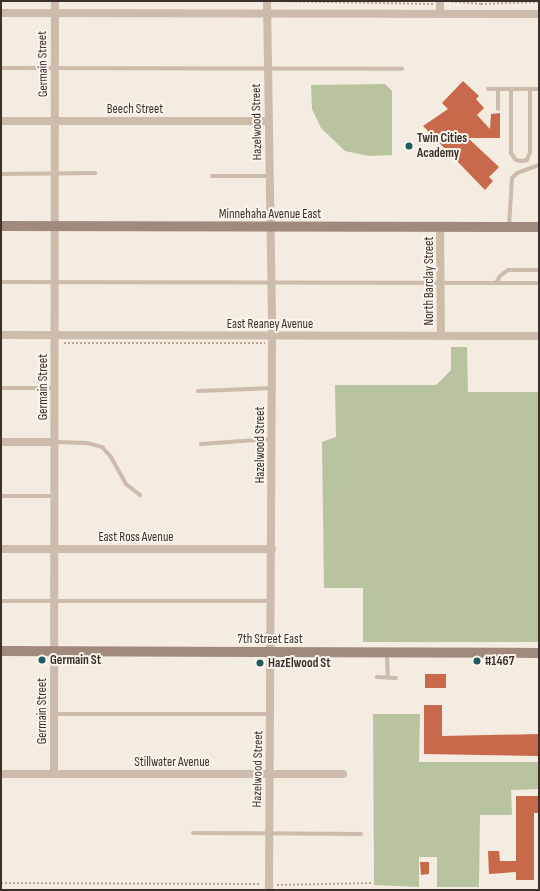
<!DOCTYPE html>
<style>
body{margin:0}
#map{position:relative;width:540px;height:891px;overflow:hidden;background:#f4ebe1;font-family:"Sofia Sans Condensed",sans-serif}
div>[style]{position:absolute}
[style*='--x']{left:calc(var(--x)*1px);top:calc(var(--y)*1px);width:calc(var(--w)*1px);rotate:calc(var(--a)*1deg)}
.green>*{inset:0;background:#b8c4a0}
.building>*{inset:0;background:#c8694b;transform-origin:0 0}
.path>*{height:1.5px;margin-top:-0.75px;transform-origin:0;background:repeating-linear-gradient(90deg,#b9a596 0 2px,transparent 0 4px)}
.lane>*{height:4px;margin:-2px;padding:0 2px;transform-origin:2px;border-radius:2px;background:#cdbbac}
.street>*{height:8px;margin:-4px;padding:0 4px;transform-origin:4px;border-radius:4px;background:#cdbbac}
.secondary>*{height:10px;margin:-5px;padding:0 5px;transform-origin:5px;border-radius:5px;background:#a18a7d}
.dots>*{width:11px;height:11px;translate:-50% -50%;box-sizing:border-box;border:2px solid #fbf5ee;border-radius:50%}
span{translate:-50% -50%;white-space:nowrap;text-align:center;line-height:1.15;-webkit-text-stroke:4px #fbf5ee;paint-order:stroke}
.street-label{font-size:13px;color:#3b302b}
.poi-label{font-size:13px;color:#3b302b;font-weight:700}
.left{translate:0 -50%;text-align:left}
.frame{position:absolute;inset:0;border:2px solid #3b302b;pointer-events:none}
</style>
<div id="map">
<div class="green">
<i style="clip-path:polygon(385px 84px,392px 91px,392px 155px,369px 156px,345px 151px,321px 128px,312px 109px,311px 85px)"></i>
<i style="clip-path:polygon(451px 347px,467px 347px,468px 392px,539px 392px,539px 642px,363px 642px,363px 588px,324px 588px,322px 442px,336px 437px,335px 385px,436px 385px,451px 370px)"></i>
<i style="clip-path:polygon(373px 714px,420px 714px,419px 762px,539px 762px,539px 789px,511px 790px,512px 815px,480px 815px,479px 887px,437px 887px,437px 857px,419px 857px,419px 887px,374px 885px)"></i>
</div>
<div class="building">
<i style="clip-path:polygon(463px 81px,479px 96px,476px 99px,484px 108px,477px 115px,490px 129px,491px 114px,500px 113px,500px 138px,468px 138px,499px 167px,489px 177px,493px 181px,485px 190px,423px 126px,448px 109px,442px 103px)"></i>
<i style="left:425px;top:674px;width:21px;height:14px"></i>
<i style="clip-path:polygon(424px 705px,442px 705px,442px 736px,539px 734px,539px 756px,424px 754px)"></i>
<i style="clip-path:polygon(516px 796px,539px 796px,539px 813px,534px 813px,534px 880px,516px 880px,516px 872px,489px 874px,488px 851px,499px 851px,500px 861px,516px 861px)"></i>
<i style="clip-path:polygon(420px 862px,429px 862px,429px 874px,421px 875px)"></i>
</div>
<div class="path">
<i style="--x:275;--y:1;--w:158;--a:1.1"></i>
<i style="--x:447;--y:1;--w:34;--a:5"></i>
<i style="--x:481;--y:4;--w:58;--a:-2"></i>
<i style="--x:64;--y:343;--w:201;--a:0"></i>
<i style="--x:1;--y:883;--w:260;--a:0.2"></i>
<i style="--x:277;--y:885;--w:94;--a:-1.2"></i>
</div>
<div class="lane">
<i style="--x:1;--y:68;--w:401;--a:0.1"></i>
<i style="--x:488;--y:89;--w:23;--a:0"></i>
<i style="--x:530;--y:89;--w:63;--a:90"></i>
<i style="--x:530;--y:152;--w:9;--a:111"></i>
<i style="--x:527;--y:160;--w:6;--a:171"></i>
<i style="--x:521;--y:161;--w:5;--a:-169"></i>
<i style="--x:516;--y:160;--w:9;--a:-126"></i>
<i style="--x:511;--y:153;--w:64;--a:-90"></i>
<i style="--x:511;--y:89;--w:28;--a:0"></i>
<i style="--x:498;--y:109;--w:20;--a:-90"></i>
<i style="--x:1;--y:174;--w:94;--a:-0.6"></i>
<i style="--x:212;--y:176;--w:57;--a:0"></i>
<i style="--x:509;--y:226;--w:48;--a:-86.4"></i>
<i style="--x:512;--y:178;--w:7;--a:-45"></i>
<i style="--x:517;--y:173;--w:23;--a:-20"></i>
<i style="--x:1;--y:282;--w:538;--a:0.11"></i>
<i style="--x:496;--y:283;--w:8;--a:-60"></i>
<i style="--x:500;--y:276;--w:10;--a:-37"></i>
<i style="--x:508;--y:270;--w:31;--a:0"></i>
<i style="--x:1;--y:388;--w:54;--a:0"></i>
<i style="--x:198;--y:391;--w:74;--a:-2.3"></i>
<i style="--x:55;--y:442;--w:32;--a:2"></i>
<i style="--x:87;--y:443;--w:16;--a:15"></i>
<i style="--x:102;--y:447;--w:13;--a:48"></i>
<i style="--x:111;--y:457;--w:31;--a:61"></i>
<i style="--x:126;--y:484;--w:18;--a:38"></i>
<i style="--x:201;--y:444;--w:70;--a:-4.1"></i>
<i style="--x:1;--y:496;--w:53;--a:0"></i>
<i style="--x:1;--y:601;--w:270;--a:0"></i>
<i style="--x:387;--y:653;--w:24;--a:88"></i>
<i style="--x:377;--y:677;--w:19;--a:3"></i>
<i style="--x:54;--y:714;--w:217;--a:0"></i>
<i style="--x:193;--y:833;--w:168;--a:0.3"></i>
</div>
<div class="street">
<i style="--x:267;--y:1;--w:335;--a:89.1"></i>
<i style="--x:272;--y:336;--w:554;--a:90.31"></i>
<i style="--x:440;--y:1;--w:13;--a:90"></i>
<i style="--x:1;--y:13;--w:538;--a:0.11"></i>
<i style="--x:1;--y:121;--w:268;--a:0"></i>
<i style="--x:440;--y:226;--w:109;--a:89.5"></i>
<i style="--x:1;--y:335;--w:538;--a:0.11"></i>
<i style="--x:1;--y:442;--w:54;--a:0"></i>
<i style="--x:1;--y:549;--w:271;--a:0"></i>
<i style="--x:1;--y:774;--w:342;--a:0"></i>
<i style="--x:54;--y:774;--w:773;--a:-89.93"></i>
</div>
<div class="secondary">
<i style="--x:1;--y:226;--w:538;--a:0.11"></i>
<i style="--x:1;--y:651;--w:538;--a:0.21"></i>
</div>
<div class="dots">
<i style="left:409px;top:146px;background:#1f5a5e"></i>
<i style="left:42px;top:660px;background:#1f5a5e"></i>
<i style="left:477px;top:661px;background:#1f5a5e"></i>
<i style="left:260px;top:663px;background:#1f5a5e"></i>
</div>
<div class="street-label">
<span style="left:43px;top:64px;rotate:-91deg">Germain Street</span>
<span style="left:135px;top:109px">Beech Street</span>
<span style="left:257px;top:122px;rotate:-91deg">Hazelwood Street</span>
<span style="left:270px;top:214px">Minnehaha Avenue East</span>
<span style="left:429px;top:281px;rotate:-90deg">North Barclay Street</span>
<span style="left:270px;top:324px">East Reaney Avenue</span>
<span style="left:43px;top:387px;rotate:-90deg">Germain Street</span>
<span style="left:260px;top:445px;rotate:-90deg">Hazelwood Street</span>
<span style="left:136px;top:537px">East Ross Avenue</span>
<span style="left:270px;top:639px">7th Street East</span>
<span style="left:42px;top:711px;rotate:-90deg">Germain Street</span>
<span style="left:172px;top:762px">Stillwater Avenue</span>
<span style="left:258px;top:769px;rotate:-89deg">Hazelwood Street</span>
</div>
<div class="poi-label">
<span class="left" style="left:417px;top:146px">Twin Cities<br>Academy</span>
<span class="left" style="left:50px;top:660px">Germain St</span>
<span class="left" style="left:485px;top:661px">#1467</span>
<span class="left" style="left:268px;top:663px">HazElwood St</span>
</div>
<div class="frame"></div>
</div>
